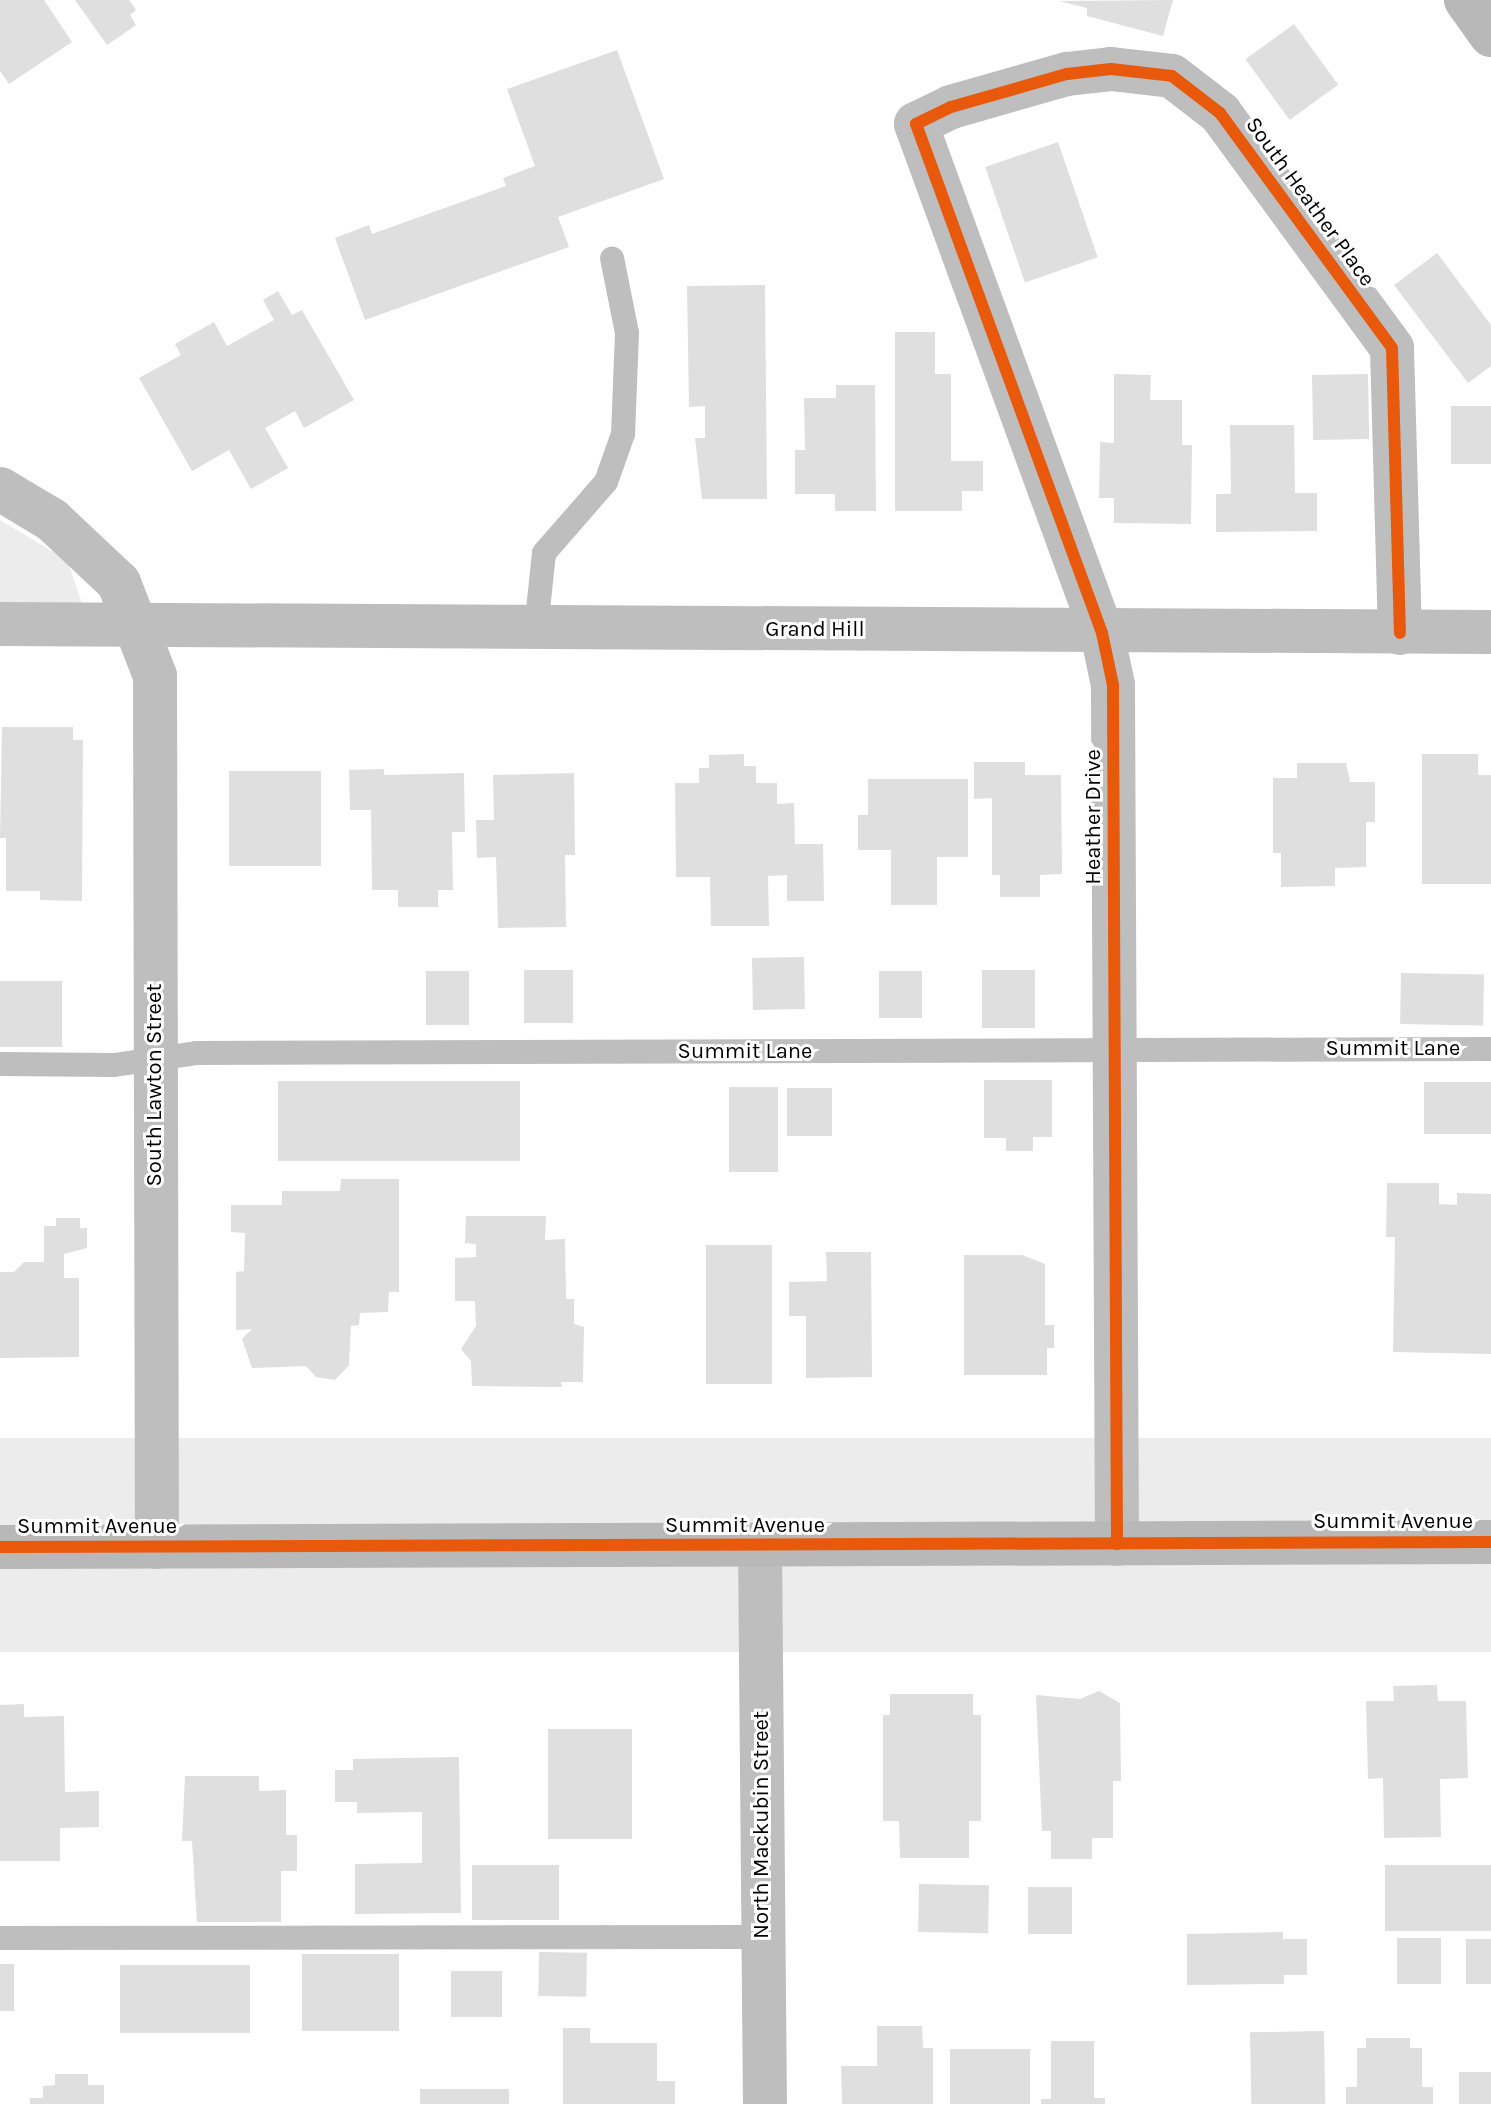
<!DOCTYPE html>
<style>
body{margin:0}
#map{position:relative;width:1491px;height:2104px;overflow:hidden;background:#fff;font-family:Karla,sans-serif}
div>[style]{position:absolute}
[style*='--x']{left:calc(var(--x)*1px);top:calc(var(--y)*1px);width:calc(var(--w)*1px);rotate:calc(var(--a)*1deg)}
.green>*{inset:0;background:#ececec;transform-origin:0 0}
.building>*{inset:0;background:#dfdfdf;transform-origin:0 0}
.lane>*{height:24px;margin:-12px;padding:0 12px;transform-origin:12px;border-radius:12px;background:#bebebe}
.street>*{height:44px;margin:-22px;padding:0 22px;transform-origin:22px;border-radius:22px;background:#bebebe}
.secondary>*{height:44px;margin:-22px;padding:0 22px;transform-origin:22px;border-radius:22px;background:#b8b8b8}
.cycleway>*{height:12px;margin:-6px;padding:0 6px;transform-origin:6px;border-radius:6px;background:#e8590c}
span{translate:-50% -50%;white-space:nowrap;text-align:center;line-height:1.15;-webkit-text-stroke:6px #fff;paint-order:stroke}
.street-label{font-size:22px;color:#000}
</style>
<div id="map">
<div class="green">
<i style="clip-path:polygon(0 520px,67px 560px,84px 609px,0 609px)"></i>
<i style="left:1491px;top:1438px;width:214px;height:1491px;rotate:90deg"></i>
</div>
<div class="building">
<i style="clip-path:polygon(0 0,44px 0,72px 42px,9px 84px,0 71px)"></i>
<i style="clip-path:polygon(75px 0,129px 0,136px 10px,130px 15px,136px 25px,107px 45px)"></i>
<i style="clip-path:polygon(1173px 0,1163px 36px,1087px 16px,1087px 8px,1059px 1px)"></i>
<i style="left:1294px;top:24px;width:75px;height:60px;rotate:54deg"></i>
<i style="clip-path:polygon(617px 50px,664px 179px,558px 217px,569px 247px,365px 320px,335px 238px,369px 225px,372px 234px,506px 186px,503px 178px,535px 166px,507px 89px)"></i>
<i style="left:1058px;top:142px;width:122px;height:77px;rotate:71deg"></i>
<i style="clip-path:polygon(1437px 253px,1491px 325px,1491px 366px,1468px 383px,1394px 285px)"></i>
<i style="clip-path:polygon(765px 285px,767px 499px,702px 499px,695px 438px,705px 438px,705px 406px,689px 407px,687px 286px)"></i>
<i style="clip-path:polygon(278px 291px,292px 315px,302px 310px,354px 400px,304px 428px,295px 411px,265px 428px,288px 468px,251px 489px,229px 450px,192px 471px,139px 378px,181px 355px,175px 344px,214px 322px,227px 346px,274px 320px,263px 300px)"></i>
<i style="clip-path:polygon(895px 332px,935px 332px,935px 374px,951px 374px,951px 461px,983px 461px,983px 491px,962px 491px,962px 511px,895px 511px)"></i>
<i style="clip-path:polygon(1114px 374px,1151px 375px,1150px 400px,1182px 400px,1182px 445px,1192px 445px,1191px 524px,1114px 523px,1114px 498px,1099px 498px,1100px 442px,1114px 443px)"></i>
<i style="left:1368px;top:374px;width:65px;height:56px;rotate:89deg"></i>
<i style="clip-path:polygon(836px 385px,875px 385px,876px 511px,835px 511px,835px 494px,795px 494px,795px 450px,805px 450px,804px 398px,836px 398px)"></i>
<i style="left:1451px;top:406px;width:40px;height:58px"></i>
<i style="clip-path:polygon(1230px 425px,1294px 425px,1295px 493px,1317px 493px,1317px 531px,1216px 532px,1216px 494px,1231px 494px)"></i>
<i style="clip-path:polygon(2px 727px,73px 727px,73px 740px,83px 740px,82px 901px,40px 900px,40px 891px,6px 891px,6px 838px,0 838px)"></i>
<i style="clip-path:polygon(744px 754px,744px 766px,756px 766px,756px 783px,777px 783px,777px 804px,794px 803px,795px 844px,823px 844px,824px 901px,787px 901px,787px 875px,768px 876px,769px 926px,711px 926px,710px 877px,676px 877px,675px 783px,699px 783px,699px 768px,709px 768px,709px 755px)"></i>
<i style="clip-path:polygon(1422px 754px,1478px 754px,1478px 775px,1491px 775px,1491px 884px,1422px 884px)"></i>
<i style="clip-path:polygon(974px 762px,1025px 762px,1025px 775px,1061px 775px,1062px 874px,1040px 875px,1040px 897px,1000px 897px,1000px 875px,992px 875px,992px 798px,974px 799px)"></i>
<i style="clip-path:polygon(1297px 763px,1346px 763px,1350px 782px,1375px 782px,1375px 822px,1366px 822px,1366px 867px,1335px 868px,1335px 886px,1281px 887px,1281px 853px,1273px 853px,1273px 778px,1297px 778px)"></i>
<i style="clip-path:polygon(384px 769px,384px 775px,464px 773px,465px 832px,452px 832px,453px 890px,438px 890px,438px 907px,398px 907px,398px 890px,372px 890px,371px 810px,350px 810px,349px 770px)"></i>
<i style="left:229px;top:771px;width:92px;height:95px"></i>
<i style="clip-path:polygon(574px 773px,575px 855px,565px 855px,566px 927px,498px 928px,496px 857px,477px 858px,476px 820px,494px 820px,493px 775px)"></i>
<i style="clip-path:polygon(868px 779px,968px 779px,968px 857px,937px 857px,937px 905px,891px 905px,891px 850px,858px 850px,858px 815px,868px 815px)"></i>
<i style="left:804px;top:957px;width:52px;height:52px;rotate:89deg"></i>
<i style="left:573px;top:970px;width:53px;height:49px;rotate:90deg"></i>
<i style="left:982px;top:970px;width:53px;height:58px"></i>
<i style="left:426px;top:971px;width:43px;height:54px"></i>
<i style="left:879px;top:971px;width:43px;height:47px"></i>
<i style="left:1401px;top:973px;width:83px;height:51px;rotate:1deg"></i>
<i style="left:0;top:981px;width:62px;height:66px"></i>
<i style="clip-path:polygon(984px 1080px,1052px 1080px,1052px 1137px,1033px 1137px,1033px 1151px,1006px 1151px,1006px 1138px,984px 1138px)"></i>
<i style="left:278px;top:1081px;width:242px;height:80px"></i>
<i style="left:1424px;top:1082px;width:67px;height:52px"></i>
<i style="left:729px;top:1087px;width:49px;height:85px"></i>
<i style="left:787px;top:1088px;width:45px;height:48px"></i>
<i style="clip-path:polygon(341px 1179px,399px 1179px,399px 1292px,389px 1292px,388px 1312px,360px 1313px,359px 1325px,351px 1326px,349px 1365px,335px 1380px,316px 1377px,306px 1366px,252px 1368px,242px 1339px,252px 1329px,236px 1330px,236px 1272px,244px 1271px,245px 1233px,231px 1232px,231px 1205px,282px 1205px,282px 1191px,340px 1191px)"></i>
<i style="clip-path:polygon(1387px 1183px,1439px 1183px,1439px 1204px,1457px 1205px,1457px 1193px,1491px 1194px,1491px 1354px,1393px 1352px,1395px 1237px,1386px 1237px)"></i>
<i style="clip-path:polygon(466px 1216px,546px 1216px,545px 1240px,565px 1239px,566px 1299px,574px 1299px,574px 1324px,584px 1327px,583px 1382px,561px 1382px,562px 1387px,472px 1386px,471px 1361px,461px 1349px,476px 1326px,475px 1301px,455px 1301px,455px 1258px,476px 1257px,476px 1244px,465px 1243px)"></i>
<i style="clip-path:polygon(56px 1218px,80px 1218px,80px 1228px,87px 1228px,87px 1248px,64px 1254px,64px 1278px,79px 1278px,79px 1357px,0 1358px,0 1272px,14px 1272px,24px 1262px,44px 1262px,44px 1226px,56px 1226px)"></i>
<i style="left:706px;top:1245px;width:66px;height:139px"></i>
<i style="clip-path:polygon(826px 1252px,871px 1252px,872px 1377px,806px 1378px,806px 1316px,789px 1316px,789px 1282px,827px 1281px)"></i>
<i style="clip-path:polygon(964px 1255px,1022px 1255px,1045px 1264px,1045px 1325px,1054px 1325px,1054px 1348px,1047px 1348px,1047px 1375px,964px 1375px)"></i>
<i style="clip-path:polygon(1437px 1685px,1438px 1701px,1466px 1701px,1468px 1778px,1440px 1779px,1441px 1837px,1384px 1838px,1383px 1778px,1368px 1779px,1366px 1701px,1394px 1701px,1393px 1686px)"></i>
<i style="clip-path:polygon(1099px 1691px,1120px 1703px,1121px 1781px,1113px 1781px,1113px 1838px,1092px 1838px,1092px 1859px,1051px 1859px,1051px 1831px,1042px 1831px,1036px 1695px,1080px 1699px)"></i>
<i style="clip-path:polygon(890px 1694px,973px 1694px,973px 1715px,981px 1715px,981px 1821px,969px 1821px,969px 1858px,900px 1858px,899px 1821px,883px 1821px,883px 1715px,890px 1715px)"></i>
<i style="clip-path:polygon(24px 1704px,24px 1717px,64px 1716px,65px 1792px,99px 1791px,99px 1827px,60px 1828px,60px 1861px,0 1861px,0 1705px)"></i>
<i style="left:548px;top:1729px;width:84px;height:110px"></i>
<i style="clip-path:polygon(459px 1757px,461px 1913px,355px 1914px,355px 1864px,422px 1863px,422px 1812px,357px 1813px,357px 1802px,335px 1802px,335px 1770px,353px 1770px,353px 1759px)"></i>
<i style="clip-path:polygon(185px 1776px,259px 1776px,259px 1791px,286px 1790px,286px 1835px,297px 1835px,297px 1871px,281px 1871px,281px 1922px,197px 1922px,192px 1841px,182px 1841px)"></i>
<i style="left:559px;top:1865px;width:55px;height:87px;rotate:90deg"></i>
<i style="left:1491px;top:1865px;width:66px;height:106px;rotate:90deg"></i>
<i style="left:919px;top:1884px;width:70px;height:48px;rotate:1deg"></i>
<i style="left:1028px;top:1887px;width:44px;height:47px"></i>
<i style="clip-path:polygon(1283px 1932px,1283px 1939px,1307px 1939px,1307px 1975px,1284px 1975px,1284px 1984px,1187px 1985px,1187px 1934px)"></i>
<i style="left:1397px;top:1938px;width:44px;height:46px"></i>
<i style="left:1466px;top:1939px;width:25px;height:45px"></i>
<i style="left:539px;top:1952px;width:48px;height:44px;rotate:1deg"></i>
<i style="left:399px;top:1954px;width:77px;height:97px;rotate:90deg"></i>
<i style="left:0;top:1964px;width:14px;height:47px"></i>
<i style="left:250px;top:1965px;width:68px;height:130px;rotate:90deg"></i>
<i style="left:451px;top:1971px;width:51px;height:46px"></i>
<i style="clip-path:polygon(877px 2026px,922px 2026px,923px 2048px,933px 2048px,933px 2104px,842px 2104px,841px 2066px,877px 2066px)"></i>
<i style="clip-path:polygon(563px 2028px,590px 2028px,590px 2043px,657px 2043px,657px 2081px,675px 2081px,675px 2104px,563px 2104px)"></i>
<i style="left:1324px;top:2031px;width:73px;height:74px;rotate:89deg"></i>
<i style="clip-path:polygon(1366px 2038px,1410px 2038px,1410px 2048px,1422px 2048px,1422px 2087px,1433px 2087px,1433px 2104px,1346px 2104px,1346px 2087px,1357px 2087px,1357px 2048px,1366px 2048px)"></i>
<i style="clip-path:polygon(1051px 2041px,1094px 2041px,1094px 2098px,1105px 2098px,1105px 2104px,1041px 2104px,1041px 2099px,1051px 2099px)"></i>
<i style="left:1030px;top:2049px;width:55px;height:80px;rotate:90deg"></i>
<i style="left:1491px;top:2072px;width:32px;height:32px;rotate:90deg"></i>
<i style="clip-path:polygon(55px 2074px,88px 2074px,88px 2085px,104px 2085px,104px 2104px,30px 2104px,30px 2098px,43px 2098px,43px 2086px,55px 2085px)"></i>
<i style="left:509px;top:2089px;width:15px;height:89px;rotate:90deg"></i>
</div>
<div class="lane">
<i style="--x:536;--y:629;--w:76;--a:-84"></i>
<i style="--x:544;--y:553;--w:94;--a:-48.9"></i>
<i style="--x:606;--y:482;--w:51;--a:-70.5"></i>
<i style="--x:623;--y:434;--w:101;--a:-87.7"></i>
<i style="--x:627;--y:333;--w:76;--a:-101.3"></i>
<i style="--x:0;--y:1064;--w:114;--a:0.5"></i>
<i style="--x:114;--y:1065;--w:83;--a:-8.3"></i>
<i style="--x:196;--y:1053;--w:1295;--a:-0.18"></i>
<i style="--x:0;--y:1938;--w:763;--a:-0.08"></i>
</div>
<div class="street">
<i style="--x:0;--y:489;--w:61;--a:30.8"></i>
<i style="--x:52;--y:520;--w:92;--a:43.2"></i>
<i style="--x:119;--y:583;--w:100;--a:68.8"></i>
<i style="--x:155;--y:676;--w:871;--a:89.87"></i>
<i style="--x:0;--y:624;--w:1491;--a:0.31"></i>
<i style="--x:1117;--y:1544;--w:859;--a:-90.27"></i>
<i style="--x:1113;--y:685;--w:53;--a:-101.9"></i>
<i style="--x:1102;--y:633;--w:542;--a:-110.07"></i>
<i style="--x:916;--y:124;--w:39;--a:-26"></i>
<i style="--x:951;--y:107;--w:121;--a:-15.9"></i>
<i style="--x:1067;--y:74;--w:44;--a:-6.5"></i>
<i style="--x:1111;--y:69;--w:61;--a:6.5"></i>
<i style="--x:1172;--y:76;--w:61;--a:37.6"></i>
<i style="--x:1220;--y:113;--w:291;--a:53.8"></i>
<i style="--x:1392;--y:348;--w:285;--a:88.4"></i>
<i style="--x:760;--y:1547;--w:557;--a:89.49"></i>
</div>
<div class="secondary">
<i style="--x:1466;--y:0;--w:43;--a:54.5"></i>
<i style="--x:0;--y:1547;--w:1491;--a:-0.19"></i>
</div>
<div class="cycleway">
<i style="--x:1117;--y:1544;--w:859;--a:-90.27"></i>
<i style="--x:1113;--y:685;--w:53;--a:-101.9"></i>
<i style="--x:1102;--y:633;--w:542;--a:-110.07"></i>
<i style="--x:916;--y:124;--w:39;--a:-26"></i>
<i style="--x:951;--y:107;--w:121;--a:-15.9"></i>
<i style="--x:1067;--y:74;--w:44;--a:-6.5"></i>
<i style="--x:1111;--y:69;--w:61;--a:6.5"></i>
<i style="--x:1172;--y:76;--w:61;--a:37.6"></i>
<i style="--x:1220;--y:113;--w:291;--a:53.8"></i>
<i style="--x:1392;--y:348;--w:285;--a:88.4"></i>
<i style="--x:0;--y:1547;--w:1491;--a:-0.19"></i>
</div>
<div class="street-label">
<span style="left:1310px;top:202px;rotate:54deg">South Heather Place</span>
<span style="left:815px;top:630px">Grand Hill</span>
<span style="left:1094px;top:817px;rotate:-90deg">Heather Drive</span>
<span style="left:1393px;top:1049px">Summit Lane</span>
<span style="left:745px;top:1052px">Summit Lane</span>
<span style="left:155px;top:1085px;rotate:-90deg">South Lawton Street</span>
<span style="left:1393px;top:1522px">Summit Avenue</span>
<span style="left:745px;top:1526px">Summit Avenue</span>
<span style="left:97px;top:1527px">Summit Avenue</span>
<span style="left:762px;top:1825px;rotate:-90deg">North Mackubin Street</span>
</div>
</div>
